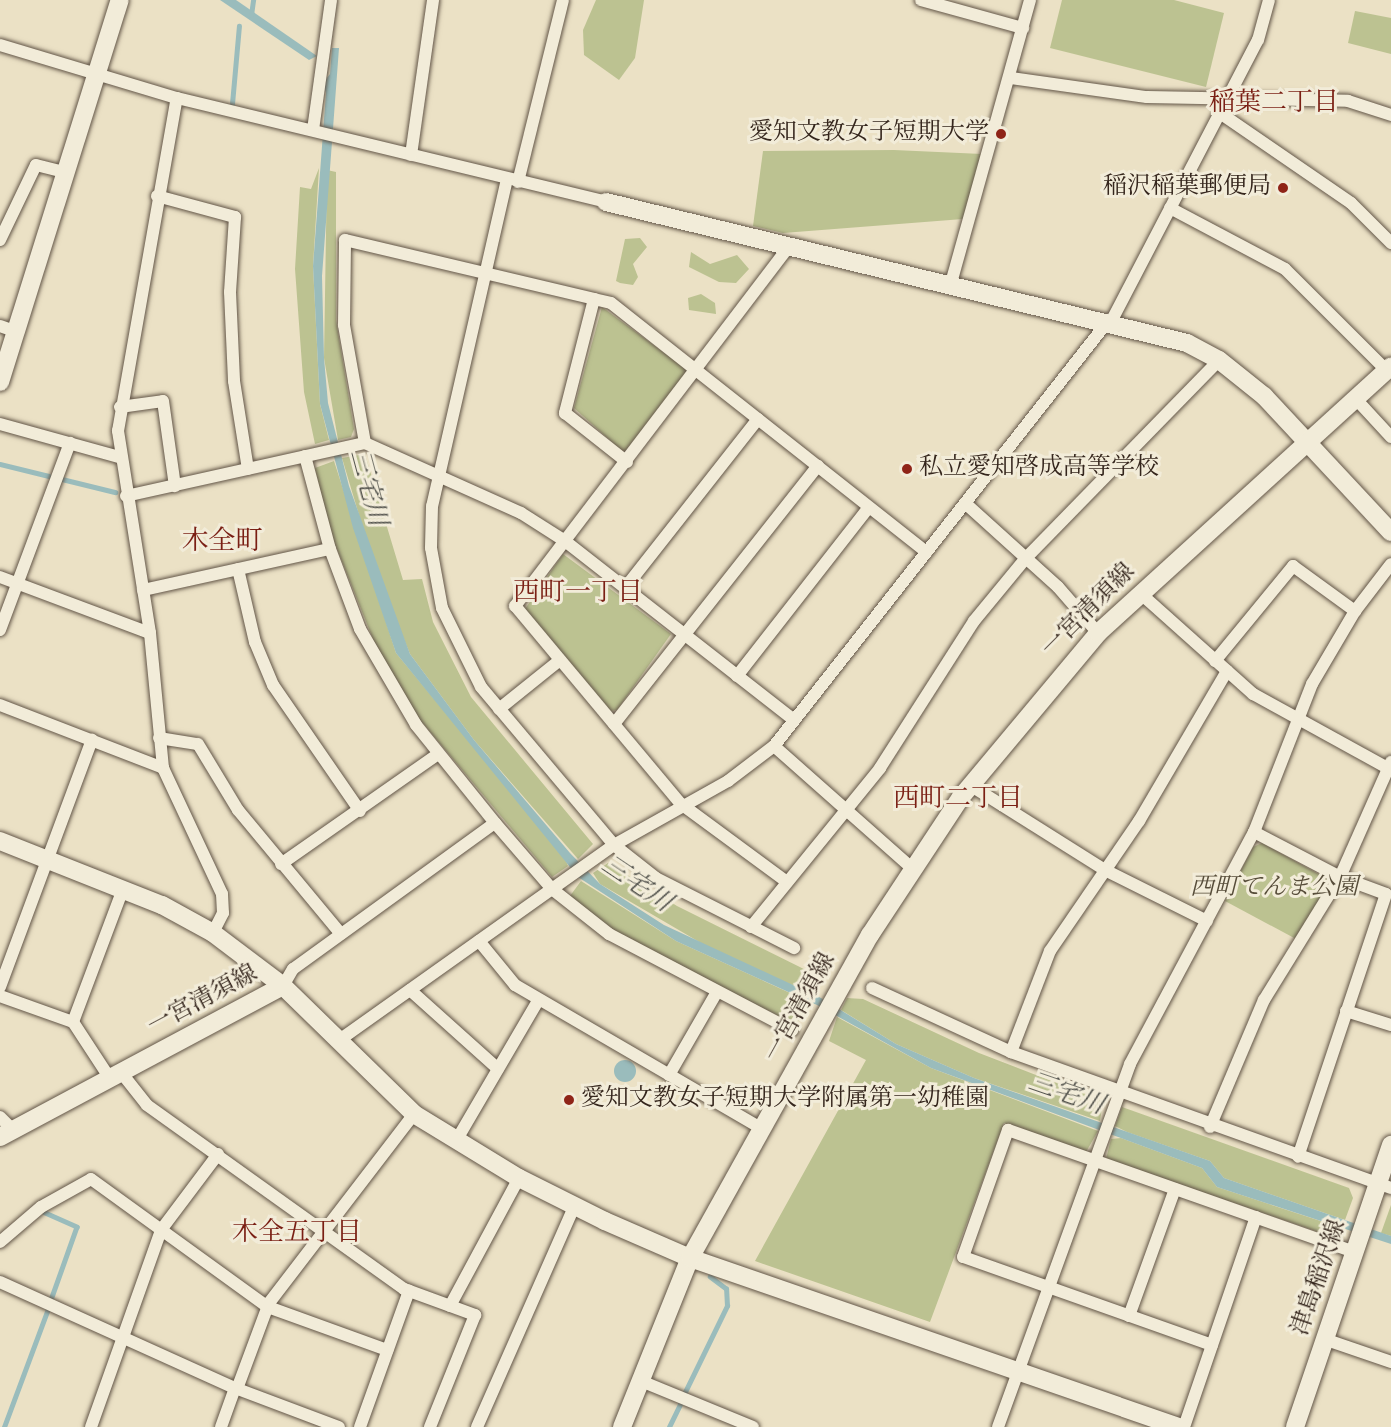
<!DOCTYPE html>
<meta charset="utf-8">
<style>
body{margin:0}
#map{position:relative;width:1391px;height:1427px;overflow:hidden;background:#ebe1c5;font-family:Vollkorn,"Noto Serif JP",serif}
div>[style]{position:absolute}
[style*='--x']{left:calc(var(--x)*1px);top:calc(var(--y)*1px);width:calc(var(--w)*1px);rotate:calc(var(--a)*1deg)}
.green>*{inset:0;background:#bcc291}
.water>*{inset:0;background:#9abcbc}
.round{border-radius:50%}
.stream>*{height:4.5px;margin:-2.25px;padding:0 2.25px;transform-origin:2.25px;border-radius:2.25px;background:#9abcbc}
.roads{filter:drop-shadow(0 0 2px #625547) drop-shadow(0 0 2px #625547)}
.street>*{height:12px;margin:-6px;padding:0 6px;transform-origin:6px;border-radius:6px;background:#f2ecd9}
.secondary>*{height:18px;margin:-9px;padding:0 9px;transform-origin:9px;border-radius:9px;background:#f2ecd9}
.dots>*{width:16px;height:16px;translate:-50% -50%;box-sizing:border-box;border:3px solid #f2ecd9;border-radius:50%}
span{translate:-50% -50%;white-space:nowrap;text-align:center;line-height:1.15;-webkit-text-stroke:6px #f2ecd9;paint-order:stroke}
.poi-label{font-size:24px;color:#35261d}
.right{translate:-100% -50%;text-align:right}
.left{translate:0 -50%;text-align:left}
.street-label{font-size:24px;color:#35261d}
.park-label{font-size:24px;color:#574d3a;font-style:italic}
.neighbourhood-label{font-size:26px;color:#7a1f14}
.water-label{font-size:26px;color:#53534d;font-style:italic}
.quarter-label{font-size:27px;color:#7a1f14}
</style>
<div id="map">
<div class="green">
<i style="clip-path:polygon(596px 0,644px 0,635px 58px,619px 80px,584px 55px,583px 30px)"></i>
<i style="clip-path:polygon(1062px 0,1174px 0,1224px 13px,1206px 87px,1050px 48px)"></i>
<i style="clip-path:polygon(1355px 11px,1391px 18px,1391px 54px,1348px 43px)"></i>
<i style="clip-path:polygon(894px 150px,982px 154px,963px 219px,783px 233px,753px 226px,763px 151px)"></i>
<i style="clip-path:polygon(319px 168px,313px 266px,320px 404px,329px 440px,315px 444px,304px 392px,295px 269px,300px 187px,311px 189px)"></i>
<i style="clip-path:polygon(327px 170px,336px 172px,336px 320px,354px 429px,351px 437px,338px 440px,324px 358px)"></i>
<i style="clip-path:polygon(640px 238px,647px 247px,633px 264px,638px 277px,633px 285px,620px 283px,616px 281px,625px 239px)"></i>
<i style="clip-path:polygon(691px 252px,710px 264px,737px 255px,749px 269px,736px 283px,719px 282px,689px 267px)"></i>
<i style="clip-path:polygon(701px 294px,715px 303px,716px 314px,689px 310px,688px 298px)"></i>
<i style="clip-path:polygon(602px 307px,686px 369px,686px 377px,628px 450px,622px 451px,574px 408px)"></i>
<i style="clip-path:polygon(365px 454px,403px 580px,422px 579px,433px 622px,471px 697px,593px 844px,578px 859px,474px 740px,410px 654px,373px 562px,342px 458px)"></i>
<i style="clip-path:polygon(334px 461px,396px 653px,564px 856px,568px 866px,552px 877px,416px 715px,379px 654px,329px 529px,315px 468px)"></i>
<i style="clip-path:polygon(563px 554px,671px 634px,617px 710px,609px 711px,525px 609px)"></i>
<i style="clip-path:polygon(1262px 843px,1326px 878px,1328px 885px,1296px 939px,1225px 901px,1253px 847px)"></i>
<i style="clip-path:polygon(608px 863px,677px 906px,818px 976px,814px 995px,713px 950px,600px 884px,593px 873px)"></i>
<i style="clip-path:polygon(581px 881px,676px 941px,810px 1002px,801px 1019px,795px 1024px,627px 940px,570px 896px)"></i>
<i style="clip-path:polygon(847px 998px,863px 999px,979px 1053px,1103px 1101px,1100px 1121px,974px 1078px,896px 1044px,841px 1010px)"></i>
<i style="clip-path:polygon(837px 1017px,931px 1068px,1098px 1131px,1086px 1152px,1004px 1123px,930px 1322px,755px 1261px,866px 1060px,829px 1041px)"></i>
<i style="clip-path:polygon(1122px 1107px,1349px 1188px,1353px 1198px,1345px 1220px,1224px 1178px,1210px 1161px,1127px 1132px,1115px 1126px)"></i>
<i style="clip-path:polygon(1121px 1138px,1202px 1168px,1217px 1187px,1342px 1228px,1340px 1233px,1336px 1238px,1106px 1159px,1111px 1139px)"></i>
<i style="clip-path:polygon(1391px 1205px,1391px 1236px,1381px 1233px)"></i>
</div>
<div class="water">
<i style="clip-path:polygon(220px 0,236px 0,317px 56px,309px 60px)"></i>
<i style="clip-path:polygon(332px 48px,339px 48px,322px 276px,324px 358px,328px 403px,349px 486px,410px 654px,474px 740px,570px 853px,600px 884px,664px 925px,821px 998px,896px 1044px,974px 1078px,1210px 1161px,1224px 1178px,1391px 1236px,1391px 1244px,1217px 1187px,1202px 1168px,931px 1068px,817px 1005px,676px 941px,578px 877px,396px 653px,353px 528px,320px 404px,313px 266px,326px 93px,323px 83px,330px 74px)"></i>
<i class="round" style="left:614px;top:1060px;width:22px;height:22px"></i>
</div>
<div class="stream">
<i style="--x:251;--y:15;--w:15;--a:-82"></i>
<i style="--x:232;--y:104;--w:78;--a:-84.9"></i>
<i style="--x:0;--y:464;--w:50;--a:13.8"></i>
<i style="--x:62;--y:479;--w:55;--a:13.8"></i>
<i style="--x:44;--y:1212;--w:36;--a:24"></i>
<i style="--x:77;--y:1227;--w:77;--a:109.6"></i>
<i style="--x:685;--y:1392;--w:96;--a:-64"></i>
<i style="--x:727;--y:1306;--w:17;--a:-93"></i>
<i style="--x:726;--y:1289;--w:20;--a:-143"></i>
<i style="--x:4;--y:1427;--w:126;--a:-69.6"></i>
<i style="--x:669;--y:1427;--w:25;--a:-64"></i>
</div>
<div class="roads">
<div class="street">
<i style="--x:921;--y:0;--w:106;--a:15.4"></i>
<i style="--x:0;--y:45;--w:185;--a:16.7"></i>
<i style="--x:177;--y:98;--w:441;--a:13.6"></i>
<i style="--x:1011;--y:78;--w:137;--a:8"></i>
<i style="--x:1147;--y:97;--w:201;--a:1.1"></i>
<i style="--x:1348;--y:101;--w:45;--a:18"></i>
<i style="--x:1220;--y:113;--w:159;--a:34.5"></i>
<i style="--x:1351;--y:203;--w:57;--a:45"></i>
<i style="--x:313;--y:130;--w:131;--a:-82.1"></i>
<i style="--x:411;--y:155;--w:157;--a:-81.9"></i>
<i style="--x:507;--y:179;--w:335;--a:102.9"></i>
<i style="--x:432;--y:506;--w:42;--a:91.4"></i>
<i style="--x:431;--y:548;--w:61;--a:79.6"></i>
<i style="--x:442;--y:608;--w:88;--a:63.7"></i>
<i style="--x:481;--y:687;--w:207;--a:49.9"></i>
<i style="--x:614;--y:845;--w:53;--a:38.2"></i>
<i style="--x:656;--y:878;--w:155;--a:26.9"></i>
<i style="--x:518;--y:182;--w:187;--a:-76.1"></i>
<i style="--x:157;--y:196;--w:81;--a:15.1"></i>
<i style="--x:235;--y:217;--w:75;--a:93.8"></i>
<i style="--x:230;--y:292;--w:89;--a:87.4"></i>
<i style="--x:234;--y:381;--w:89;--a:81"></i>
<i style="--x:1170;--y:208;--w:130;--a:27.9"></i>
<i style="--x:1285;--y:269;--w:143;--a:45"></i>
<i style="--x:0;--y:240;--w:83;--a:-64.4"></i>
<i style="--x:36;--y:165;--w:33;--a:14"></i>
<i style="--x:951;--y:283;--w:294;--a:-74.4"></i>
<i style="--x:594;--y:299;--w:17;--a:13"></i>
<i style="--x:611;--y:303;--w:402;--a:38.3"></i>
<i style="--x:1112;--y:320;--w:316;--a:-62.5"></i>
<i style="--x:1258;--y:40;--w:41;--a:-74.6"></i>
<i style="--x:0;--y:326;--w:18;--a:19"></i>
<i style="--x:1355;--y:398;--w:53;--a:47.3"></i>
<i style="--x:120;--y:407;--w:43;--a:-7.9"></i>
<i style="--x:163;--y:401;--w:86;--a:82"></i>
<i style="--x:0;--y:424;--w:123;--a:15.5"></i>
<i style="--x:365;--y:443;--w:120;--a:-100.1"></i>
<i style="--x:344;--y:325;--w:85;--a:-89.3"></i>
<i style="--x:345;--y:240;--w:256;--a:13.3"></i>
<i style="--x:594;--y:299;--w:118;--a:104.3"></i>
<i style="--x:565;--y:413;--w:79;--a:38.3"></i>
<i style="--x:305;--y:456;--w:96;--a:75"></i>
<i style="--x:330;--y:549;--w:85;--a:69.4"></i>
<i style="--x:360;--y:629;--w:111;--a:59.7"></i>
<i style="--x:416;--y:725;--w:126;--a:51.1"></i>
<i style="--x:495;--y:823;--w:87;--a:49.2"></i>
<i style="--x:552;--y:889;--w:73;--a:38.3"></i>
<i style="--x:609;--y:934;--w:207;--a:27.7"></i>
<i style="--x:126;--y:496;--w:245;--a:-12.5"></i>
<i style="--x:365;--y:443;--w:171;--a:24.2"></i>
<i style="--x:521;--y:513;--w:52;--a:32.5"></i>
<i style="--x:565;--y:541;--w:291;--a:38"></i>
<i style="--x:965;--y:503;--w:125;--a:42.1"></i>
<i style="--x:1058;--y:587;--w:61;--a:49"></i>
<i style="--x:238;--y:569;--w:75;--a:76.9"></i>
<i style="--x:255;--y:642;--w:47;--a:67.3"></i>
<i style="--x:273;--y:685;--w:153;--a:55.4"></i>
<i style="--x:0;--y:577;--w:160;--a:20.5"></i>
<i style="--x:625;--y:588;--w:215;--a:-51.8"></i>
<i style="--x:143;--y:590;--w:191;--a:-12.4"></i>
<i style="--x:1140;--y:593;--w:152;--a:41.8"></i>
<i style="--x:1253;--y:694;--w:158;--a:28.8"></i>
<i style="--x:0;--y:630;--w:200;--a:-69.5"></i>
<i style="--x:1215;--y:661;--w:123;--a:-50.6"></i>
<i style="--x:1293;--y:566;--w:77;--a:36"></i>
<i style="--x:737;--y:676;--w:214;--a:-52"></i>
<i style="--x:0;--y:705;--w:175;--a:21.1"></i>
<i style="--x:163;--y:768;--w:136;--a:-95.5"></i>
<i style="--x:150;--y:633;--w:205;--a:-99"></i>
<i style="--x:118;--y:431;--w:338;--a:-80"></i>
<i style="--x:499;--y:709;--w:78;--a:-38.8"></i>
<i style="--x:614;--y:724;--w:329;--a:-51.7"></i>
<i style="--x:159;--y:738;--w:39;--a:9"></i>
<i style="--x:198;--y:744;--w:77;--a:58.8"></i>
<i style="--x:238;--y:810;--w:161;--a:50.3"></i>
<i style="--x:774;--y:746;--w:184;--a:41.5"></i>
<i style="--x:163;--y:768;--w:139;--a:64.9"></i>
<i style="--x:222;--y:894;--w:19;--a:87"></i>
<i style="--x:223;--y:913;--w:22;--a:117"></i>
<i style="--x:970;--y:785;--w:160;--a:32.2"></i>
<i style="--x:1105;--y:870;--w:114;--a:26.6"></i>
<i style="--x:1254;--y:832;--w:97;--a:27.6"></i>
<i style="--x:1340;--y:877;--w:49;--a:20.3"></i>
<i style="--x:1386;--y:894;--w:277;--a:108.5"></i>
<i style="--x:281;--y:864;--w:192;--a:-35"></i>
<i style="--x:787;--y:882;--w:133;--a:-143.6"></i>
<i style="--x:680;--y:803;--w:257;--a:-129.9"></i>
<i style="--x:515;--y:606;--w:454;--a:-52.7"></i>
<i style="--x:751;--y:927;--w:205;--a:-50.9"></i>
<i style="--x:880;--y:768;--w:174;--a:-57.4"></i>
<i style="--x:974;--y:621;--w:82;--a:-50.5"></i>
<i style="--x:1026;--y:558;--w:277;--a:-45.7"></i>
<i style="--x:479;--y:941;--w:57;--a:50.7"></i>
<i style="--x:515;--y:985;--w:285;--a:30.2"></i>
<i style="--x:283;--y:986;--w:20;--a:-60"></i>
<i style="--x:293;--y:969;--w:249;--a:-35.9"></i>
<i style="--x:0;--y:987;--w:264;--a:-69.6"></i>
<i style="--x:872;--y:988;--w:153;--a:24.7"></i>
<i style="--x:1011;--y:1052;--w:404;--a:19.7"></i>
<i style="--x:410;--y:990;--w:118;--a:41.9"></i>
<i style="--x:0;--y:996;--w:77;--a:19.6"></i>
<i style="--x:1346;--y:1011;--w:47;--a:17.3"></i>
<i style="--x:338;--y:1041;--w:339;--a:-35.4"></i>
<i style="--x:614;--y:845;--w:131;--a:-29.3"></i>
<i style="--x:728;--y:781;--w:58;--a:-37.3"></i>
<i style="--x:774;--y:746;--w:542;--a:-51.82"></i>
<i style="--x:1011;--y:1052;--w:108;--a:-68.9"></i>
<i style="--x:1050;--y:951;--w:158;--a:-55.6"></i>
<i style="--x:1139;--y:821;--w:174;--a:-59.6"></i>
<i style="--x:120;--y:1071;--w:43;--a:51.5"></i>
<i style="--x:147;--y:1105;--w:316;--a:35.6"></i>
<i style="--x:404;--y:1289;--w:76;--a:20.1"></i>
<i style="--x:475;--y:1315;--w:121;--a:111.9"></i>
<i style="--x:669;--y:1075;--w:96;--a:-60"></i>
<i style="--x:109;--y:1077;--w:66;--a:-123.2"></i>
<i style="--x:73;--y:1022;--w:142;--a:-69.4"></i>
<i style="--x:0;--y:1117;--w:18;--a:45"></i>
<i style="--x:1210;--y:1127;--w:138;--a:-67"></i>
<i style="--x:1264;--y:1000;--w:145;--a:-58.3"></i>
<i style="--x:1340;--y:877;--w:126;--a:-66.1"></i>
<i style="--x:456;--y:1141;--w:164;--a:-59.7"></i>
<i style="--x:0;--y:1242;--w:54;--a:-40.5"></i>
<i style="--x:41;--y:1207;--w:57;--a:-29.2"></i>
<i style="--x:91;--y:1179;--w:218;--a:35.9"></i>
<i style="--x:268;--y:1307;--w:127;--a:19.9"></i>
<i style="--x:0;--y:1282;--w:258;--a:24.3"></i>
<i style="--x:235;--y:1388;--w:111;--a:20.6"></i>
<i style="--x:450;--y:1306;--w:145;--a:-61.7"></i>
<i style="--x:1129;--y:1316;--w:135;--a:-70.1"></i>
<i style="--x:1324;--y:1339;--w:71;--a:18.9"></i>
<i style="--x:1212;--y:1345;--w:264;--a:-160.5"></i>
<i style="--x:963;--y:1257;--w:135;--a:-70.5"></i>
<i style="--x:1008;--y:1130;--w:368;--a:19.4"></i>
<i style="--x:641;--y:1381;--w:121;--a:22.3"></i>
<i style="--x:237;--y:1389;--w:92;--a:-69.6"></i>
<i style="--x:269;--y:1303;--w:238;--a:-52.5"></i>
<i style="--x:91;--y:1427;--w:209;--a:-70.4"></i>
<i style="--x:161;--y:1230;--w:95;--a:-53.1"></i>
<i style="--x:221;--y:1427;--w:41;--a:-70.3"></i>
<i style="--x:360;--y:1427;--w:145;--a:-70.2"></i>
<i style="--x:477;--y:1427;--w:243;--a:-66.2"></i>
<i style="--x:998;--y:1427;--w:386;--a:-70"></i>
<i style="--x:1130;--y:1064;--w:263;--a:-61.9"></i>
<i style="--x:1254;--y:832;--w:159;--a:-68.6"></i>
<i style="--x:1312;--y:684;--w:85;--a:-59.5"></i>
<i style="--x:1355;--y:611;--w:59;--a:-52.5"></i>
<i style="--x:1184;--y:1427;--w:222;--a:-71.1"></i>
</div>
<div class="secondary">
<i style="--x:606;--y:202;--w:598;--a:13.64"></i>
<i style="--x:1187;--y:343;--w:36;--a:28"></i>
<i style="--x:1219;--y:360;--w:58;--a:38.7"></i>
<i style="--x:1264;--y:396;--w:186;--a:47"></i>
<i style="--x:0;--y:382;--w:400;--a:-72.6"></i>
<i style="--x:0;--y:841;--w:174;--a:21.6"></i>
<i style="--x:162;--y:905;--w:58;--a:28.8"></i>
<i style="--x:213;--y:933;--w:88;--a:37.1"></i>
<i style="--x:283;--y:986;--w:183;--a:44.3"></i>
<i style="--x:414;--y:1114;--w:123;--a:31.4"></i>
<i style="--x:519;--y:1178;--w:96;--a:26.6"></i>
<i style="--x:605;--y:1221;--w:93;--a:23.5"></i>
<i style="--x:690;--y:1258;--w:517;--a:19.07"></i>
<i style="--x:0;--y:1137;--w:321;--a:-28.1"></i>
<i style="--x:622;--y:1427;--w:182;--a:-68.1"></i>
<i style="--x:690;--y:1258;--w:370;--a:-60.9"></i>
<i style="--x:870;--y:935;--w:165;--a:-56.6"></i>
<i style="--x:961;--y:797;--w:214;--a:-50.1"></i>
<i style="--x:1098;--y:633;--w:396;--a:-42.3"></i>
<i style="--x:1295;--y:1427;--w:298;--a:-71.2"></i>
</div>
</div>
<div class="dots">
<i style="left:1001px;top:134px;background:#8f2418"></i>
<i style="left:1283px;top:188px;background:#8f2418"></i>
<i style="left:907px;top:469px;background:#8f2418"></i>
<i style="left:569px;top:1100px;background:#8f2418"></i>
</div>
<div class="poi-label">
<span class="right" style="left:989px;top:134px">愛知文教女子短期大学</span>
<span class="right" style="left:1271px;top:188px">稲沢稲葉郵便局</span>
<span class="left" style="left:919px;top:469px">私立愛知啓成高等学校</span>
<span class="left" style="left:581px;top:1100px">愛知文教女子短期大学附属第一幼稚園</span>
</div>
<div class="street-label">
<span style="left:1089px;top:611px;rotate:-45deg">一宮清須線</span>
<span style="left:203px;top:1001px;rotate:-28deg">一宮清須線</span>
<span style="left:801px;top:1008px;rotate:-61deg">一宮清須線</span>
<span style="left:1320px;top:1278px;rotate:-71deg">津島稲沢線</span>
</div>
<div class="park-label">
<span style="left:1274px;top:889px">西町てんま公園</span>
</div>
<div class="neighbourhood-label">
<span style="left:1274px;top:104px">稲葉二丁目</span>
<span style="left:578px;top:594px">西町一丁目</span>
<span style="left:958px;top:800px">西町二丁目</span>
<span style="left:297px;top:1234px">木全五丁目</span>
</div>
<div class="water-label">
<span style="left:367px;top:488px;rotate:75deg">三宅川</span>
<span style="left:636px;top:885px;rotate:34deg">三宅川</span>
<span style="left:1066px;top:1095px;rotate:19deg">三宅川</span>
</div>
<div class="quarter-label">
<span style="left:222px;top:543px">木全町</span>
</div>
</div>
